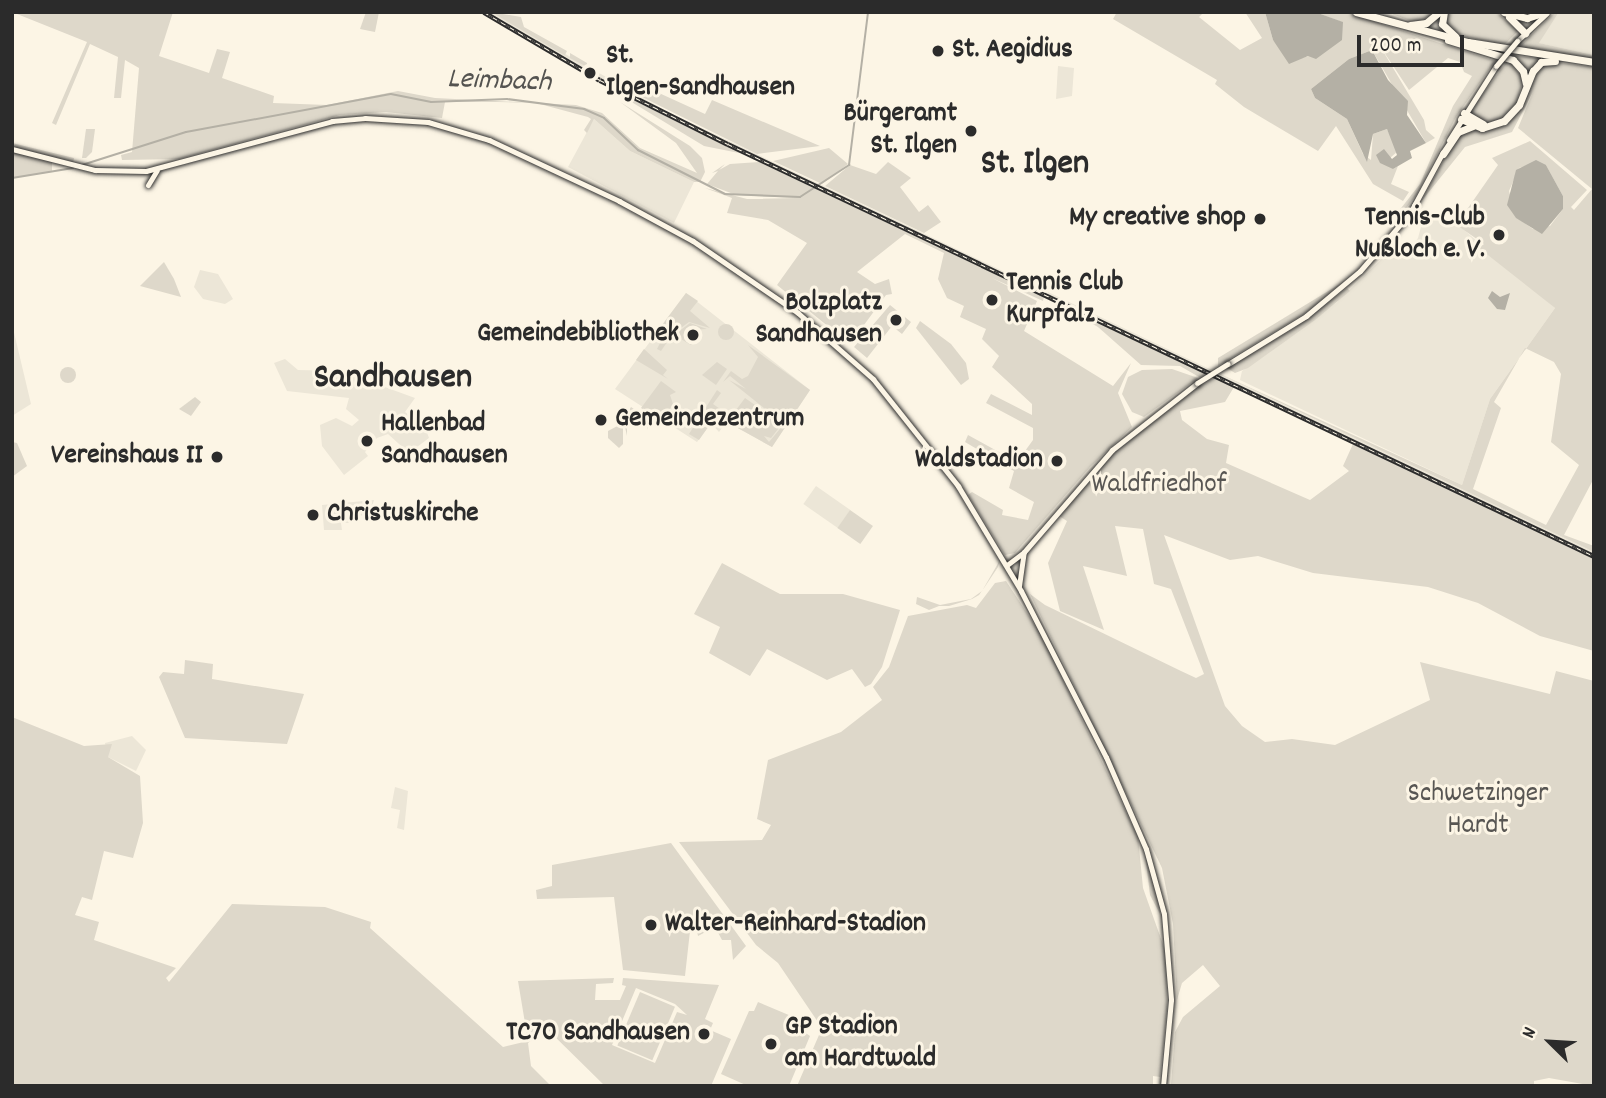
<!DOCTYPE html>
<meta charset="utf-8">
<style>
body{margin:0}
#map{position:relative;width:1606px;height:1098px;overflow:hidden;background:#fcf5e5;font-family:Dekko,sans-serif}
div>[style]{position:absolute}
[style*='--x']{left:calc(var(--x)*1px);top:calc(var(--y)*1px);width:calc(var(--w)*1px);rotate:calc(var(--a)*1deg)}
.built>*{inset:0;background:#ece6d7;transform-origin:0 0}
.green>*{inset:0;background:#ded8ca;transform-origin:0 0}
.round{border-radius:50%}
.water>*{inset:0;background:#b4b0a5}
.stream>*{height:2px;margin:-1px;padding:0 1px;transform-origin:1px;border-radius:1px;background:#b4b0a5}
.roads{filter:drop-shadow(0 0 2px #2b2b2b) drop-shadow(0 0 2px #2b2b2b)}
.secondary>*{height:5px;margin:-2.5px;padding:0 2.5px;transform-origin:2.5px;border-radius:2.5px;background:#fcf5e5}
.trunk>*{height:7px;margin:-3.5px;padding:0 3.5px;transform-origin:3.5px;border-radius:3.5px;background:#fcf5e5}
.rail>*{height:4.5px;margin-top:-2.25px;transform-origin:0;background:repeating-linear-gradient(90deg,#fcf5e5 0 5px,#2b2b2b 0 10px);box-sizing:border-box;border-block:2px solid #2b2b2b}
.bridges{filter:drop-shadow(0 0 2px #2b2b2b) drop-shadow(0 0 2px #2b2b2b)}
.secondary-bridge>*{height:5px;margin:-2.5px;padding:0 2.5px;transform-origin:2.5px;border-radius:2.5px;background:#fcf5e5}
.dots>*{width:19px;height:19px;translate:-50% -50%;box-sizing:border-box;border:4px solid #fcf5e5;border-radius:50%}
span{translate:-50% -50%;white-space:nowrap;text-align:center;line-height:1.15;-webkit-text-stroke:6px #fcf5e5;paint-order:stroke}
.poi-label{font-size:28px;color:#2b2b2b;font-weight:700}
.left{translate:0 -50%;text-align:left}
.right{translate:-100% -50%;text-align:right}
.park-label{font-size:28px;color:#585653}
.water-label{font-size:30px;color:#545350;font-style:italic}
.district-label{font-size:35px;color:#2b2b2b;font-weight:700}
.frame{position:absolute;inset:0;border:14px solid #2b2b2b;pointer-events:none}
.north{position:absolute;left:1515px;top:1007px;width:70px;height:70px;-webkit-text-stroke:5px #fcf5e5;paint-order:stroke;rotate:294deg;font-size:19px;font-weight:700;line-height:28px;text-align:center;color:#2b2b2b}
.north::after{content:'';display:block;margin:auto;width:24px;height:32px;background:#2b2b2b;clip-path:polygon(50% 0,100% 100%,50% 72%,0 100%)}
.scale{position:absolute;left:1357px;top:35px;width:107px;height:32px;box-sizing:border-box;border:4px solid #2b2b2b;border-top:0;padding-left:9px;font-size:21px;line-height:24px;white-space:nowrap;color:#2b2b2b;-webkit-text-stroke:5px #fcf5e5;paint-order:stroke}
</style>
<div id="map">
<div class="built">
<i style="clip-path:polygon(478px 12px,491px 12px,668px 112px,1047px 292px,1045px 297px,700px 133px)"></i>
<i style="clip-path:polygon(1559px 12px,1594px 12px,1594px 55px,1538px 43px)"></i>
<i style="clip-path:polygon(1058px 66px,1074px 68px,1072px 96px,1056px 99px)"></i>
<i style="clip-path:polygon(594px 119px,630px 151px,694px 182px,674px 223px,568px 167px)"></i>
<i style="clip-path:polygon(1426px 208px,1463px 229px,1555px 308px,1490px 399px,1462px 485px,1240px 380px,1242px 371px,1336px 303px,1390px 251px,1407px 254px,1418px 238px)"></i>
<i style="clip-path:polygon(200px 270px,218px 274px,233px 299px,225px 304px,203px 299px,194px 287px)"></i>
<i style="clip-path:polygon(1048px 292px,1594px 552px,1594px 558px,1046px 298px)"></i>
<i style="clip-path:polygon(686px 293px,810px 390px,772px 447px,727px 422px,730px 417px,719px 432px,711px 423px,697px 442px,615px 389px)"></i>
<i style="clip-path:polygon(12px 324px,31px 404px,12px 416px)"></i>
<i style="clip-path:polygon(285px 359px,298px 370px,341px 371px,415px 398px,405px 412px,425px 427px,429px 438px,409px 453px,388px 434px,377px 438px,365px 452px,368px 456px,344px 475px,322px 446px,320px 425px,336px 418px,352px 426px,359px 420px,346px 409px,349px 398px,287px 391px,274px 363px)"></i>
<i style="left:816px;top:486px;width:42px;height:22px;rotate:35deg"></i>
<i style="clip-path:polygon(374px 500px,369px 516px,355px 515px,352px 523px,341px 523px,342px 530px,324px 530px,322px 505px)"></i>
<i style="clip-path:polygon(132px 736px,146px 750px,136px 771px,108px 757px,105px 743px)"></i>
<i style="clip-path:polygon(395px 787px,408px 791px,404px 830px,397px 828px,400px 810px,391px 808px)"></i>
</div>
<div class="green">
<i style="clip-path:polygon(12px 12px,173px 12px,159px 56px,209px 73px,217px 49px,230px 52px,222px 78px,274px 96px,273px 103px,327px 105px,398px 91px,435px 98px,576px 105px,602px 113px,640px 148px,697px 173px,676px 143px,620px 102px,690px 146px,702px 158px,705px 172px,700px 182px,694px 182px,630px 151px,594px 119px,587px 133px,584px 130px,591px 119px,588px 117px,536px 103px,497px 102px,445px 102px,442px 118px,386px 112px,340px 115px,179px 159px,122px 160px,121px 155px,132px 152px,139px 68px,125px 60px,121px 98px,114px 98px,118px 57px,90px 44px,56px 125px,52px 123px,87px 42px)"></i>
<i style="clip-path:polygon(366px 12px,379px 12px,375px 32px,360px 29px)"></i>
<i style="clip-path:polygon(491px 12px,521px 17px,524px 27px,567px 51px,565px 55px,570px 58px,570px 53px,587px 63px,587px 67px,564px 55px)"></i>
<i style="clip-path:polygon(1117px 12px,1204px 12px,1199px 17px,1240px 50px,1262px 38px,1245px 12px,1265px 12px,1273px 40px,1293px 60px,1309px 56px,1342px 22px,1315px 12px,1345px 12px,1495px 61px,1456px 117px,1417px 194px,1396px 221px,1387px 226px,1420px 184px,1453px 106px,1472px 76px,1464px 72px,1460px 62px,1448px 58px,1409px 90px,1380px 46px,1424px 120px,1426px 130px,1435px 138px,1426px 143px,1372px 50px,1349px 59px,1311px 89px,1315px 98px,1347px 119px,1363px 154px,1371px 160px,1373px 134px,1387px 129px,1398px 151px,1390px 158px,1393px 169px,1398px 166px,1391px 184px,1409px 192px,1403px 201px,1373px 184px,1336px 126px,1318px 151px,1244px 107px,1215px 84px,1217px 80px,1113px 19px)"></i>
<i style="clip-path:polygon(1387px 12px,1437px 12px,1416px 23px)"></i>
<i style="clip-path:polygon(1447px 12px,1496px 12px,1518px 31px,1504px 45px,1458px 35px,1445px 25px)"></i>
<i style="clip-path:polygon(1555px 12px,1559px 12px,1539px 43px,1594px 55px,1594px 59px,1517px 49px)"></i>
<i style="clip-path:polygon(1510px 55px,1544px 59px,1527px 82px)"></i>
<i style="clip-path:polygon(1508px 60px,1523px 79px,1516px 106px,1496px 122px,1479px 121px,1469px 113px)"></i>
<i style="clip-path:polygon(evenodd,1552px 62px,1594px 67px,1594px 478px,1564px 535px,1594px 546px,1594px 552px,1203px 366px,1462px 485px,1490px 399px,1555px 308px,1479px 248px,1484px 244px,1458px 226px,1459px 221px,1498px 165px,1492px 158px,1530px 141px,1587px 190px,1571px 207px,1574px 210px,1592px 189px,1518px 128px,1533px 92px,1512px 132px,1465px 147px,1420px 203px,1457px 137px,1465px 130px,1506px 125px,1525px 101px,1537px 69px,1552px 62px,1531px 164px,1546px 165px,1563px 196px,1563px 209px,1550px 226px,1533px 229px,1516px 217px,1509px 191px,1519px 168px,1531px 164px,1552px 62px,1525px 348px,1554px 362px,1561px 374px,1551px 442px,1579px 465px,1546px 525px,1473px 489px,1501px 408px,1494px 402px,1525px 348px)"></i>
<i style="clip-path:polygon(657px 82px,659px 93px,705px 114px,712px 100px,820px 146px,757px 154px,640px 96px,646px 84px)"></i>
<i style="clip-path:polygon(620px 95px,621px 94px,744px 154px,704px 146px)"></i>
<i style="clip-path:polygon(86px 129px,95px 129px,92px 152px,86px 158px,82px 158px)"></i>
<i style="clip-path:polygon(12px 143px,74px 158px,73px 164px,12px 147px)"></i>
<i style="clip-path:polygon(829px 148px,848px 164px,822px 184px,773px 161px)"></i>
<i style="clip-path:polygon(12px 151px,52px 162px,52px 172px,12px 178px)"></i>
<i style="clip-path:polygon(759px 162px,1044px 297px,1043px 301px,992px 278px,1037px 301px,1024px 331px,1113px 386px,1131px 363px,1118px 393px,1132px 427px,1090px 467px,1015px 553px,1005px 555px,968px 495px,972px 492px,1003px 510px,1002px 515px,1028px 520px,1034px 502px,1009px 488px,1014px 471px,965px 442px,968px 435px,1017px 462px,1033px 440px,1033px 428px,986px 403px,991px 394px,1032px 415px,1032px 404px,992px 367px,999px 356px,982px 339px,986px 329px,960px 317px,964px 306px,947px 298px,938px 279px,944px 253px,905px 234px,857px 272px,875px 284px,889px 279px,892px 294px,886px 295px,850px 344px,777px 285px,807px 243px,768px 220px,727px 213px,732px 198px,705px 188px,747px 199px,796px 198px,736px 195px,707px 184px,718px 171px,712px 173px,725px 164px,719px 170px,730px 164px)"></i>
<i style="clip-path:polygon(888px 162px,911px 178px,900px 187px,919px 212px,928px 205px,941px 222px,924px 233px,825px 186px,850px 165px,876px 174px)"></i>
<i style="clip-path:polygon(164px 262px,174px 279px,181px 297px,140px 286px)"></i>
<i style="clip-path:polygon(1343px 282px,1307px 312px,1218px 366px,1218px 358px)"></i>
<i style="clip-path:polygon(1347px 288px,1350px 291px,1315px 320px,1248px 368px,1235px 373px,1227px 368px,1296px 327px)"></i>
<i style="clip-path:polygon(686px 293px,698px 301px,690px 311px,710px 328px,689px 322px,674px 333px,662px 325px)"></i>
<i style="clip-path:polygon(1046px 298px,1234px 387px,1225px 402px,1180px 411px,1182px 420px,1207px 439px,1229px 445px,1226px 463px,1310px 500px,1349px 471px,1343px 466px,1353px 444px,1594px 558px,1594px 651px,1540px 636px,1478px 603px,1428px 587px,1313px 573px,1258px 556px,1230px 560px,1164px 535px,1225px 706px,1242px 726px,1265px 742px,1292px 739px,1335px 745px,1430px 700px,1420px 662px,1550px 694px,1556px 671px,1594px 681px,1594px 1086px,1549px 1078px,1534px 1081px,1534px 1086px,1171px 1085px,1175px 1032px,1183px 1017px,1220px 986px,1203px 965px,1182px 983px,1177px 1000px,1173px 924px,1162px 868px,1030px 594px,1045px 605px,1181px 671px,1196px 678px,1204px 674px,1171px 589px,1154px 584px,1143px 529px,1115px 526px,1127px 576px,1083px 566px,1104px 630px,1060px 611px,1048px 563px,1067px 521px,1056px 514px,1091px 474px,1129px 438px,1206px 381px,1180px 366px,1141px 365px,1098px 327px)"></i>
<i style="clip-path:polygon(890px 305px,911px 322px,902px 334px,892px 326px,867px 358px,854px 347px)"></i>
<i style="clip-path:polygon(920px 321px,951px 344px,966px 363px,969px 379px,961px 385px,916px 328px)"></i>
<i style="clip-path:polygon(690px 323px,707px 329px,686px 330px,687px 341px,695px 340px,691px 345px,674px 335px)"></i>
<i class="round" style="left:718px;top:324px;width:16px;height:16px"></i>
<i style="clip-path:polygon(661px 326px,672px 335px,661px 351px,657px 349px,661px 341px,652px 338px)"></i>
<i style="clip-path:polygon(748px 345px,810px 390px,772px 447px,727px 422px,745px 398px,782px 424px,771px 438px,764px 436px,769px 442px,784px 424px,729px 380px,746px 389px,730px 376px,723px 382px,731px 371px,742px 379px,748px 376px,758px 357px)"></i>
<i style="clip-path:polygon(644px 349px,667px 370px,663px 375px,668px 379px,636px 360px)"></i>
<i style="clip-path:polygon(717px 362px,727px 369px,716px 385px,702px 375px)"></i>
<i class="round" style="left:60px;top:367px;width:16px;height:16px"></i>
<i style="clip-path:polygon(1172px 369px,1198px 378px,1144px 417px,1132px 412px,1122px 394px,1128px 377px,1142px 370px)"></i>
<i style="clip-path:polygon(661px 381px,676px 392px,670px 395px,673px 404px,662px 421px,641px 408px)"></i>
<i style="clip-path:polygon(717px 390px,721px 393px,713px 404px,730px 416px,722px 428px,711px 423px,699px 440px,689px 434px)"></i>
<i style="clip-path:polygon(195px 397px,201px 402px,191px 416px,179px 409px)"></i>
<i style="clip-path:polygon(631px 407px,648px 419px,648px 430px,646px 420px,637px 419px,627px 425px,627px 436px,624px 422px,633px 417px,625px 417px)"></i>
<i style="clip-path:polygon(623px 423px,623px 444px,619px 448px,608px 438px,608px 431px)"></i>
<i style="clip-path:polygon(12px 442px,17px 443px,27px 466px,12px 477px)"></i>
<i style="left:850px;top:510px;width:28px;height:22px;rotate:35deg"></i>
<i style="clip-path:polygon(1000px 560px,998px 567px,984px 588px,979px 595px,972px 599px,949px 606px,939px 606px,929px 610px,916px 604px,917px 597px,940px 605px,971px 599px,982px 591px)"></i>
<i style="clip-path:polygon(722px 563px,780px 594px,843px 594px,900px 610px,882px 667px,871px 684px,865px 687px,852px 669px,827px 680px,767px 649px,750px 676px,709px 653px,720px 627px,694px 614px)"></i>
<i style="clip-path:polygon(1006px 581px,1042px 636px,1138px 837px,1143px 888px,1166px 953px,1167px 1010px,1160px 1077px,1153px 1076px,1153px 1086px,797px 1086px,822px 1028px,778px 963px,756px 945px,679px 842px,762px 840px,771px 825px,757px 819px,768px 760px,841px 732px,882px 700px,873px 687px,889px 667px,908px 616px,967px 605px,976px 608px,995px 583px)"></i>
<i style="clip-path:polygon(185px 660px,213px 664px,212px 679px,304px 694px,287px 744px,185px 738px,159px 677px,163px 672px,184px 674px)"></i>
<i style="clip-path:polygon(evenodd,12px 717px,84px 746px,112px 744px,108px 757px,140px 776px,143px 823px,133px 858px,104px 851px,92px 900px,82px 897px,75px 915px,99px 922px,94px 940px,176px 968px,166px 978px,169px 982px,232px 904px,325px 907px,371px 922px,370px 928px,503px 1047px,528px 1041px,518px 981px,614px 978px,613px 983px,596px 984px,595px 1000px,620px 1000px,626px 986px,622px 985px,623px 978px,719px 985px,705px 1019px,713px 1023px,710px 1030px,731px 1039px,711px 1086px,605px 1086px,546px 1028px,528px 1043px,531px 1066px,551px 1086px,12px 1086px,12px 717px,636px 988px,675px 1004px,687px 1015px,677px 1012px,655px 1063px,612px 1045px,636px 988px)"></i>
<i style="clip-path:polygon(671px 843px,746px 946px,733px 960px,731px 940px,722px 940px,715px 927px,698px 936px,697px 931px,690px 931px,685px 976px,623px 970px,614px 897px,537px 899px,536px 890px,552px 886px,552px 865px)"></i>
<i style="clip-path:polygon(1145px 853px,1160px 908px,1160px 914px,1150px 895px)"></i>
<i style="left:640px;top:992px;width:38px;height:58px;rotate:23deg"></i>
<i style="clip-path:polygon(758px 1002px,803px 1021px,800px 1029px,810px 1036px,789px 1086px,748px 1086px,721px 1074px,749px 1011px,754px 1011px)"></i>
</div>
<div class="water">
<i style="clip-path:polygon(1265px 12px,1315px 12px,1343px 22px,1342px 40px,1316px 59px,1308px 56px,1289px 64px,1273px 40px)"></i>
<i style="clip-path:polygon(1372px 50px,1388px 80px,1408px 101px,1407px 115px,1426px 143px,1410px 151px,1412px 158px,1393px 169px,1380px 163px,1376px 155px,1384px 149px,1392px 159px,1397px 155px,1387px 129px,1373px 134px,1367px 162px,1347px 119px,1315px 98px,1311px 89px,1349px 59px)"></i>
<i style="clip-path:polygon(1536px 160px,1546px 165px,1563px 196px,1563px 209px,1542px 234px,1516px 218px,1507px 205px,1516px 170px)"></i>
<i style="clip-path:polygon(1492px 291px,1500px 297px,1510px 293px,1505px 310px,1497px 309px,1488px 298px)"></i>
</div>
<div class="stream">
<i style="--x:82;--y:165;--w:109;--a:-17.6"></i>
<i style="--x:186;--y:132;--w:208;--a:-10.5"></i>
<i style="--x:391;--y:94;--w:41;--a:11.3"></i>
<i style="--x:431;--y:102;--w:76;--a:-2.3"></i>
<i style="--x:507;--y:99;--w:78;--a:7.4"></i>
<i style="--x:584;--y:109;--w:22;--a:24"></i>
<i style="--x:604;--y:118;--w:47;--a:43.3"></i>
<i style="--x:638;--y:150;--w:97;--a:26.8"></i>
<i style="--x:725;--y:194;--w:75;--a:2.3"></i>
<i style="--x:800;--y:197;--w:59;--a:-33.1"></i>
<i style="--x:849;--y:165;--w:154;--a:-82.9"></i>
<i style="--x:12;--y:178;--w:62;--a:-9.3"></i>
</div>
<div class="roads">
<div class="secondary">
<i style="--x:1517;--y:41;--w:41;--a:-43"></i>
<i style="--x:1449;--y:140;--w:88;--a:-57.6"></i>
<i style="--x:12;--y:149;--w:86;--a:14.2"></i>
<i style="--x:95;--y:170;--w:51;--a:1.1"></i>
<i style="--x:146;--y:171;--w:193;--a:-15"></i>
<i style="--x:332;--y:121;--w:33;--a:-5"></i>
<i style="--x:365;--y:118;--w:63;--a:3.6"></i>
<i style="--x:428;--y:122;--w:64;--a:16.4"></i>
<i style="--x:489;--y:140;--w:144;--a:25.1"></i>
<i style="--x:619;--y:201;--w:84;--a:28.4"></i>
<i style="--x:693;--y:241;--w:127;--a:34.4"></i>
<i style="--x:798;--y:313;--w:100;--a:41.3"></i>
<i style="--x:873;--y:379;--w:137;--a:51.5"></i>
<i style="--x:958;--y:486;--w:122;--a:59"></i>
<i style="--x:1021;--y:591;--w:186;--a:62.9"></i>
<i style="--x:1106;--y:757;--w:100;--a:66.5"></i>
<i style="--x:1146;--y:849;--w:67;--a:74.5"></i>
<i style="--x:1164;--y:914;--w:86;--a:85.3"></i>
<i style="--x:1171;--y:1000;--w:86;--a:95.3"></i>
<i style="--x:148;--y:185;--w:17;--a:-59"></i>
<i style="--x:1228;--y:364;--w:92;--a:-31.6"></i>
<i style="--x:1306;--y:316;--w:70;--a:-39.8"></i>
<i style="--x:1360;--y:271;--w:77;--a:-49.2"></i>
<i style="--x:1410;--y:213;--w:69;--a:-61.6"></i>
<i style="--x:1007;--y:565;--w:21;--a:-37"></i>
<i style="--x:1024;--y:552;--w:135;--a:-49.2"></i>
<i style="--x:1112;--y:450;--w:108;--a:-38.2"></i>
<i style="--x:1019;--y:586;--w:34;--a:-82"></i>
</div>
<div class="trunk">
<i style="--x:1356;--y:12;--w:116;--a:15"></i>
<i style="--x:1468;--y:42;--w:128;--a:9"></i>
<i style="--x:1444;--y:12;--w:12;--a:99"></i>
<i style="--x:1442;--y:24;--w:18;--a:43"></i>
<i style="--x:1504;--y:12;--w:24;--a:15"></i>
<i style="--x:1527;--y:18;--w:19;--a:-18"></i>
<i style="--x:1509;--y:17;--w:23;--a:45"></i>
<i style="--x:1410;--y:25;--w:16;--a:-7"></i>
<i style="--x:1426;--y:23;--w:17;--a:-40"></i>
<i style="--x:1448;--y:40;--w:68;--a:17.1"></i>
<i style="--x:1513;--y:60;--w:15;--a:48"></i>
<i style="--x:1523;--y:71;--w:13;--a:77"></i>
<i style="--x:1464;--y:113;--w:22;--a:30"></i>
<i style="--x:1461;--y:119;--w:23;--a:23"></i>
<i style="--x:1482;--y:128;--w:23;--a:-18"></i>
<i style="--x:1504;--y:121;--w:22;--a:-47"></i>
<i style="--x:1519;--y:105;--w:37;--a:-68"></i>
<i style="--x:1533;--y:71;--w:12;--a:-48"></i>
<i style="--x:1541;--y:62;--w:14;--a:-4"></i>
<i style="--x:1443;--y:154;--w:27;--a:-56"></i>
<i style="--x:1458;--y:132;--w:16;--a:-22"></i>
</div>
</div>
<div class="rail">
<i style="--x:484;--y:12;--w:134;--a:30.4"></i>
<i style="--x:600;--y:80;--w:143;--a:26.6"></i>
<i style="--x:728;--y:144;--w:959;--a:25.44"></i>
</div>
<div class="bridges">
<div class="secondary-bridge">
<i style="--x:1496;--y:66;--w:33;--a:-50"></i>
<i style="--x:1197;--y:383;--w:36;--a:-32"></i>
</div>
</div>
<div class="dots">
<i style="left:938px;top:51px;background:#2b2b2b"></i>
<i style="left:590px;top:73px;background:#2b2b2b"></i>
<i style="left:971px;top:131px;background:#2b2b2b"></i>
<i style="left:1260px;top:219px;background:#2b2b2b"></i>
<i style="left:1499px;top:235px;background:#2b2b2b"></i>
<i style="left:992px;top:300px;background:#2b2b2b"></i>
<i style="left:896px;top:320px;background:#2b2b2b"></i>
<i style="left:693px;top:335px;background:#2b2b2b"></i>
<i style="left:601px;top:420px;background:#2b2b2b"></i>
<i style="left:367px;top:441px;background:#2b2b2b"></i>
<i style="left:217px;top:457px;background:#2b2b2b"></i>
<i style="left:1057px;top:461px;background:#2b2b2b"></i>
<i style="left:313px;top:515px;background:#2b2b2b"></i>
<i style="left:651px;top:925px;background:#2b2b2b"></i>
<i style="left:704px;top:1034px;background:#2b2b2b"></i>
<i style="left:771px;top:1044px;background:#2b2b2b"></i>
</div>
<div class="poi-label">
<span class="left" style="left:952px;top:51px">St. Aegidius</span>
<span class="left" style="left:606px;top:73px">St.<br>Ilgen-Sandhausen</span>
<span class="right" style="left:957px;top:131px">Bürgeramt<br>St. Ilgen</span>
<span class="right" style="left:1246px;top:219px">My creative shop</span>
<span class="right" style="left:1485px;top:235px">Tennis-Club<br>Nußloch e. V.</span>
<span class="left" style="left:1006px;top:300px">Tennis Club<br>Kurpfalz</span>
<span class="right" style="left:882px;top:320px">Bolzplatz<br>Sandhausen</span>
<span class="right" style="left:679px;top:335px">Gemeindebibliothek</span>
<span class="left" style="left:615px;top:420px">Gemeindezentrum</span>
<span class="left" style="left:381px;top:441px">Hallenbad<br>Sandhausen</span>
<span class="right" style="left:203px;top:457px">Vereinshaus II</span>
<span class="right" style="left:1043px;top:461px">Waldstadion</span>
<span class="left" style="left:327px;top:515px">Christuskirche</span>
<span class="left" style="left:665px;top:925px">Walter-Reinhard-Stadion</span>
<span class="left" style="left:785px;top:1044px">GP Stadion<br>am Hardtwald</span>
<span class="right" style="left:690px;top:1034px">TC70 Sandhausen</span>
</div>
<div class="park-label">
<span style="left:1159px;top:486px">Waldfriedhof</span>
<span style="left:1478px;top:811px">Schwetzinger<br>Hardt</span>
</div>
<div class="water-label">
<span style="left:499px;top:83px;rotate:2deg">Leimbach</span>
</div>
<div class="district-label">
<span style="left:1035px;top:165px">St. Ilgen</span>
<span style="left:393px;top:379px">Sandhausen</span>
</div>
<div class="frame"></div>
<div class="north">N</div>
<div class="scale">200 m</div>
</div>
